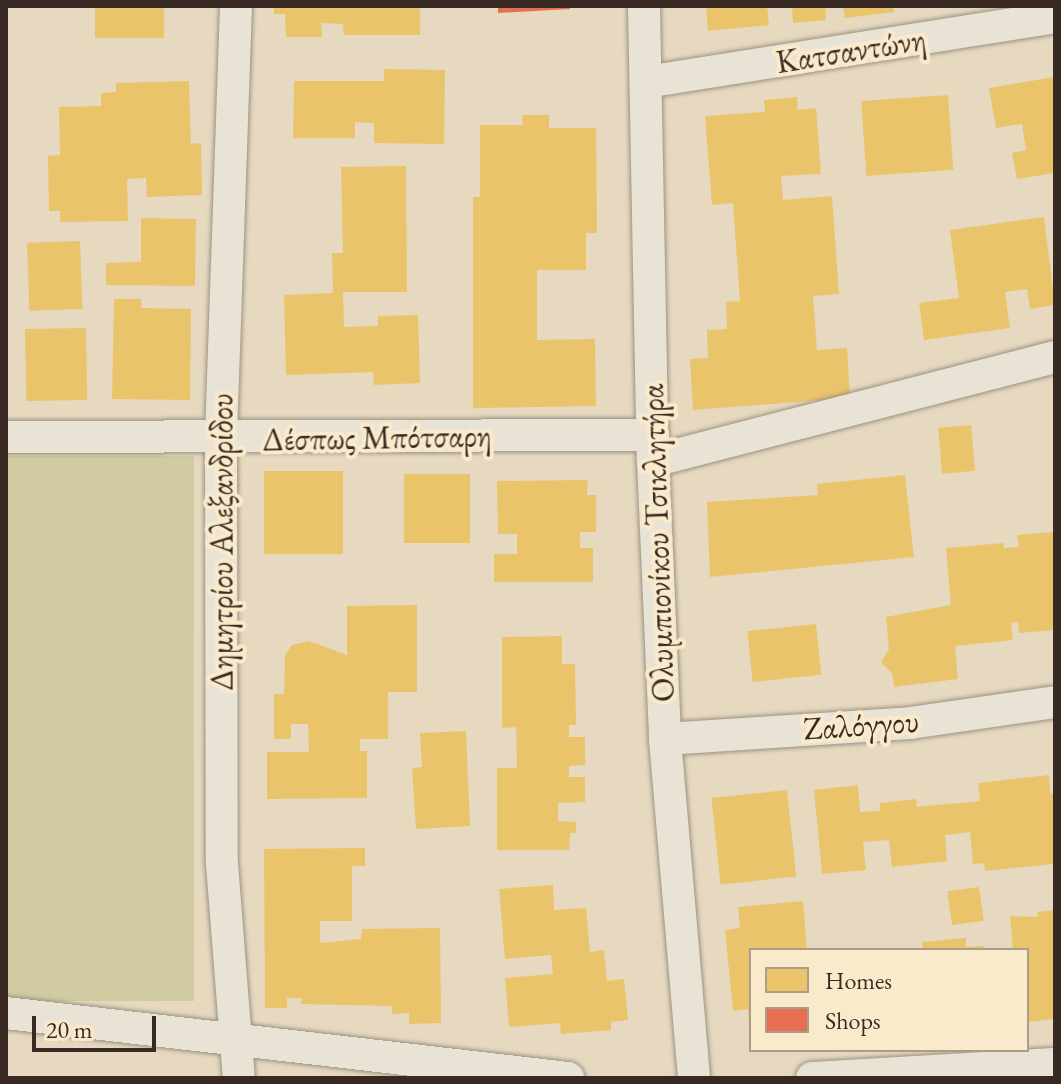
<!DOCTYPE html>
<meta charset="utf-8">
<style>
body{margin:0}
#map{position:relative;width:1061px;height:1084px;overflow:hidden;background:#e6d9bf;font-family:"EB Garamond",serif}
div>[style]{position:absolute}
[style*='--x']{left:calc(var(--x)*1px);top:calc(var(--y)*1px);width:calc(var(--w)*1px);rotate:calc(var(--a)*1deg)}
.green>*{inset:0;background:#d1cba1;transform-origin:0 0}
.homes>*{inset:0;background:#e9c46a;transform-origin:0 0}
.shops>*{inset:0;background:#e76f51}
.roads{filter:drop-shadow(0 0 2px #9b9282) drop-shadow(0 0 2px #9b9282)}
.street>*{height:32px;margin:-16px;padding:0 16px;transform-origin:16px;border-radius:16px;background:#e9e3d6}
span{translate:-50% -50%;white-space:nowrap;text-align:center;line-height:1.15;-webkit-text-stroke:8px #f9eacb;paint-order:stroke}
.street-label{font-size:32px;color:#382923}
.frame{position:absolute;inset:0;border:8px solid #382923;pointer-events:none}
.legend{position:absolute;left:749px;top:948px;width:280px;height:104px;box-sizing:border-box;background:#f9eacb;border:2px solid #ac9d88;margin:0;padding:10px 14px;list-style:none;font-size:24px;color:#382923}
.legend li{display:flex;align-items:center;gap:16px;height:40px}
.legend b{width:40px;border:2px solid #ac9d88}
.scale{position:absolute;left:32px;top:1016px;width:124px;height:36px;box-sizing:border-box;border:4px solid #382923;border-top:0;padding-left:10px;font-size:24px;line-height:28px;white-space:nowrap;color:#382923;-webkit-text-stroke:6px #f9eacb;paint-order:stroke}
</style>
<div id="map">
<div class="green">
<i style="left:194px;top:456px;width:545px;height:188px;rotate:90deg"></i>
</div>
<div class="homes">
<i style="left:95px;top:6px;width:69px;height:32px"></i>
<i style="clip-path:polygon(274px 6px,420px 6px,420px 35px,344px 35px,343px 24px,321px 23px,322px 37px,286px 37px,285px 14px,274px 14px)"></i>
<i style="clip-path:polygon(706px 6px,767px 6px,769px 25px,708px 31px)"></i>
<i style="clip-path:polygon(792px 6px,825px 6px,826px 20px,793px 23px)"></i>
<i style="clip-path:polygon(843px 6px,893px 6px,894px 12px,845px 18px)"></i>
<i style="clip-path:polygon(384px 69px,445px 70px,444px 144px,374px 143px,374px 123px,355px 122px,355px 138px,293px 138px,294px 81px,384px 81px)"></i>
<i style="clip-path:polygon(1055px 77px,1055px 173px,1017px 179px,1012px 153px,1026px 150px,1022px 124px,996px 128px,989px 88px)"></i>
<i style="clip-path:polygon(189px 81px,191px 144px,201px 143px,202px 195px,147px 197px,146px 178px,127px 179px,128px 221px,60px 222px,60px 211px,49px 211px,48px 156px,60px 155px,59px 107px,101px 106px,101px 93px,116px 92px,116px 83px)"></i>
<i style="left:948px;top:95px;width:75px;height:87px;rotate:86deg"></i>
<i style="clip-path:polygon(797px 97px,798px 110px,816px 108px,821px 174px,781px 176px,783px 200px,832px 196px,839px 294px,813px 296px,817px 350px,847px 348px,850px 398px,693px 410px,690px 359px,708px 358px,707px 330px,727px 329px,726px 302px,740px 301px,733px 203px,712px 205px,705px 116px,765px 112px,764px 100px)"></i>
<i style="clip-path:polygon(522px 115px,549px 115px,549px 128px,596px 128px,597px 233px,586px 233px,586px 270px,537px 270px,537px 340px,595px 339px,596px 406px,473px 408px,473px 197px,480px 197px,480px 125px,523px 125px)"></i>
<i style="clip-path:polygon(406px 166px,407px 292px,343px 292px,344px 327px,378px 326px,378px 316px,418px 315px,420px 383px,374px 385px,373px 372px,286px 375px,284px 295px,333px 293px,332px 253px,343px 253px,341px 167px)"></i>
<i style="clip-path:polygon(1044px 217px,1055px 305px,1030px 309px,1027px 289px,1005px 292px,1010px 328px,924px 340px,919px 303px,959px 298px,950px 230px)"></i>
<i style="clip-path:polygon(141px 218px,196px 219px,195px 286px,106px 285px,106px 263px,141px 262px)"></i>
<i style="left:80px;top:241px;width:68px;height:53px;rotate:88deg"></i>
<i style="clip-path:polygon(114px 299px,141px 299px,141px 308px,191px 309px,190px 400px,112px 399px)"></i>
<i style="left:86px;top:328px;width:72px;height:61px;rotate:89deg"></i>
<i style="left:971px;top:425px;width:46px;height:33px;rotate:85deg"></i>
<i style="left:264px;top:471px;width:79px;height:83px"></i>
<i style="left:404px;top:474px;width:66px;height:69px"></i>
<i style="clip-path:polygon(905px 475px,914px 557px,710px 577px,707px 502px,818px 495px,817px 484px)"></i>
<i style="clip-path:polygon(588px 480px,587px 495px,596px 495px,596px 532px,580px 532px,580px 548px,593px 548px,593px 582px,494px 582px,494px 554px,517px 554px,517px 534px,498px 534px,497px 481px)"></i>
<i style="clip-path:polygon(1055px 532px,1055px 630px,1019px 633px,1018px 622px,1011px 623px,1013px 640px,955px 646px,958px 679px,894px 687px,892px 673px,881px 662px,889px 649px,886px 617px,951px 605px,946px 548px,1003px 543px,1004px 548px,1019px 547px,1017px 535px)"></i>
<i style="clip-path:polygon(417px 605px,417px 692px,388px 692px,388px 739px,360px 739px,360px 751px,367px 751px,367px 798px,267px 799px,267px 752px,309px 752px,308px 724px,291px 724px,291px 739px,274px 739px,274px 694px,284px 694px,285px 655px,292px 645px,309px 641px,347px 655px,347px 606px)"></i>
<i style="left:816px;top:624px;width:51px;height:69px;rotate:84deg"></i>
<i style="clip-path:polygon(562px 636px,562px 664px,575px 664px,576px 725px,569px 725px,569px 737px,585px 737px,585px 765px,569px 766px,569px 777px,585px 777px,585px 802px,558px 803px,558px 821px,576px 822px,576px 833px,570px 833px,569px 850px,497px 850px,497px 768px,517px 768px,516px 727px,502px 728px,502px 637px)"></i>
<i style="clip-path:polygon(466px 731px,470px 826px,416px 829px,412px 768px,422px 767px,420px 733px)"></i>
<i style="clip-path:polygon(1049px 775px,1050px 794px,1055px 793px,1053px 864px,985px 871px,984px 863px,973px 864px,970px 832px,945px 835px,947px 861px,892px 867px,889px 840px,863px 842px,866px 870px,822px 874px,814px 790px,858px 785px,860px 812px,880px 811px,880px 803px,916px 799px,917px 807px,980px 801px,978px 783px)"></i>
<i style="left:787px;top:790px;width:87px;height:76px;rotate:84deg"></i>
<i style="clip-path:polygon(365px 848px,365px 866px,352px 866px,352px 921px,320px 921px,320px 943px,361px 939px,362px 929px,440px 928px,441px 1023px,409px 1024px,409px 1013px,392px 1014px,392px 1006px,301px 1004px,302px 998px,287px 998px,287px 1008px,265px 1008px,264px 849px)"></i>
<i style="clip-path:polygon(553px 885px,554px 910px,586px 908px,590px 952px,604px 950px,607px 981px,624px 979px,628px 1020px,611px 1022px,611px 1030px,561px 1034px,560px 1023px,509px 1027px,505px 978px,553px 974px,551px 955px,505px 959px,499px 889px)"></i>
<i style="left:979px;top:887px;width:34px;height:32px;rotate:82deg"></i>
<i style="clip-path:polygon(803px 901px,807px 950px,751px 950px,749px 1022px,748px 1009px,733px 1011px,725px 930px,740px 928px,738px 907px)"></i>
<i style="clip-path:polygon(1055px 910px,1055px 1019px,1027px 1022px,1027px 950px,1013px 950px,1010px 916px,1038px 917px,1037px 912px)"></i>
<i style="clip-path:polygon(966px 938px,966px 947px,984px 946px,984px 950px,923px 950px,922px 942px)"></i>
</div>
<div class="shops">
<i style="clip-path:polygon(498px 6px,570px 6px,570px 9px,498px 13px)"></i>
</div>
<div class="roads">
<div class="street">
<i style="--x:236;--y:6;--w:433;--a:92"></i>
<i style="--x:221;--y:439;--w:425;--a:89.9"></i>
<i style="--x:222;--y:864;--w:215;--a:85.5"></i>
<i style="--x:644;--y:6;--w:455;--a:88.9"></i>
<i style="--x:653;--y:461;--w:278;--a:87.5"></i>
<i style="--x:665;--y:739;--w:340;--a:85.1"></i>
<i style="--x:646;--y:82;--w:414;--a:-9"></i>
<i style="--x:6;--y:437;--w:647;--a:-0.18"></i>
<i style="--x:653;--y:461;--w:415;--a:-14.5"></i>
<i style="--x:665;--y:739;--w:246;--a:-3.7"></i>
<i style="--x:910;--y:723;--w:147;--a:-8.2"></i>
<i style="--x:6;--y:1013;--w:566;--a:6.6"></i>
<i style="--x:812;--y:1078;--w:243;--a:-3.3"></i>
</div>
</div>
<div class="street-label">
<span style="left:851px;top:51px;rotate:-9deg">Κατσαντώνη</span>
<span style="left:377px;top:438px;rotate:-1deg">Δέσπως Μπότσαρη</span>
<span style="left:222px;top:542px;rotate:-90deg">Δημητρίου Αλεξανδρίδου</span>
<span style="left:658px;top:543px;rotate:-92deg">Ολυμπιονίκου Τσικλητήρα</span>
<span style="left:861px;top:725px;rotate:-4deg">Ζαλόγγου</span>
</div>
<div class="frame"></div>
<ul class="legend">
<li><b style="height:22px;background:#e9c46a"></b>Homes</li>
<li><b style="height:22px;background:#e76f51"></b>Shops</li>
</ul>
<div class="scale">20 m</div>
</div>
